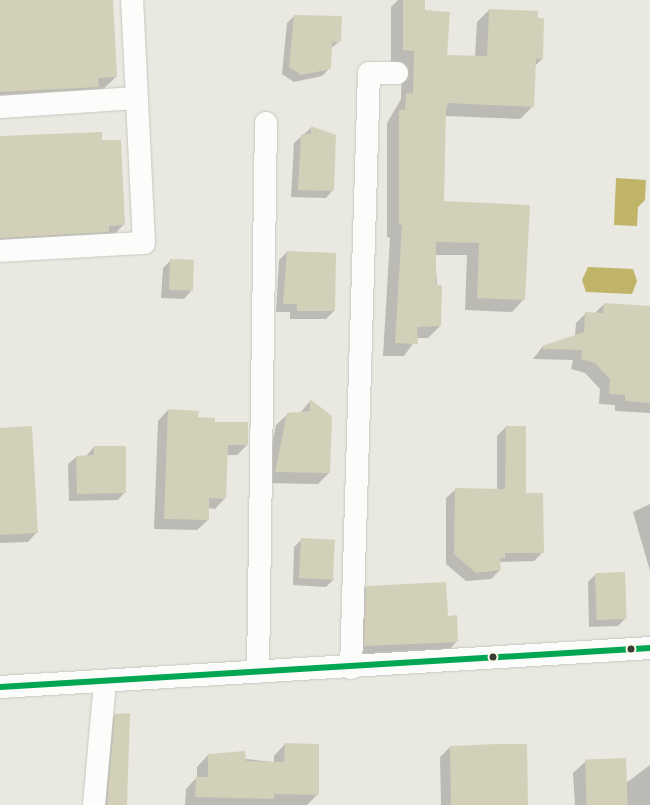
<!DOCTYPE html>
<style>
body{margin:0}
#map{position:relative;width:650px;height:805px;overflow:hidden;background:#eae9e1;font-family:Commissioner,sans-serif}
div>[style]{position:absolute}
[style*='--x']{left:calc(var(--x)*1px);top:calc(var(--y)*1px);width:calc(var(--w)*1px);rotate:calc(var(--a)*1deg)}
.water>*{inset:0;background:#bfb468}
.shadow>*{inset:0;background:#0003}
.building>*{inset:0;background:#d3d0b9;transform-origin:0 0}
.roads{filter:drop-shadow(0 0 1px #c7c7c0) drop-shadow(0 0 1px #c7c7c0)}
.minor>*{height:22px;margin:-11px;padding:0 11px;transform-origin:11px;border-radius:11px;background:#fcfcfa}
.tertiary>*{height:22px;margin:-11px;padding:0 11px;transform-origin:11px;border-radius:11px;background:#fcfcfa}
.bus-1>*{height:6px;margin:-3px;padding:0 3px;transform-origin:3px;border-radius:3px;background:#00a651}
.dots>*{width:11px;height:11px;translate:-50% -50%;box-sizing:border-box;border:2px solid #fbfaea;border-radius:50%}
span{translate:-50% -50%;white-space:nowrap;text-align:center;line-height:1.15;-webkit-text-stroke:3.5px #fbfaea;paint-order:stroke}
</style>
<div id="map">
<div class="water">
<i style="clip-path:polygon(616px 178px,646px 180px,645px 200px,638px 207px,637px 226px,614px 225px)"></i>
<i style="clip-path:polygon(588px 267px,633px 269px,637px 281px,632px 294px,586px 292px,582px 280px)"></i>
</div>
<div class="shadow">
<i style="clip-path:polygon(0 0,112px 0,116px 77px,101px 91px,0 105px)"></i>
<i style="clip-path:polygon(398px 0,424px 0,424px 11px,446px 56px,475px 57px,477px 22px,489px 10px,542px 59px,535px 66px,533px 106px,520px 119px,445px 116px,443px 202px,529px 206px,524px 299px,512px 312px,465px 310px,467px 255px,435px 255px,440px 326px,428px 338px,417px 338px,404px 356px,383px 356px,390px 238px,387px 237px,387px 123px,401px 99px,402px 63px,391px 63px,391px 7px)"></i>
<i style="clip-path:polygon(294px 16px,340px 41px,330px 49px,330px 68px,322px 76px,294px 82px,282px 74px,287px 23px)"></i>
<i style="clip-path:polygon(312px 127px,333px 190px,326px 198px,291px 197px,294px 143px)"></i>
<i style="clip-path:polygon(0 137px,101px 142px,124px 224px,110px 239px,0 252px)"></i>
<i style="clip-path:polygon(287px 252px,335px 254px,334px 311px,326px 319px,290px 319px,290px 312px,276px 312px,279px 260px)"></i>
<i style="clip-path:polygon(171px 260px,191px 291px,184px 299px,161px 298px,163px 268px)"></i>
<i style="clip-path:polygon(604px 304px,650px 308px,650px 413px,615px 411px,615px 405px,599px 404px,600px 389px,585px 373px,571px 369px,573px 360px,533px 359px,543px 346px,575px 336px,576px 323px,586px 313px,595px 313px)"></i>
<i style="clip-path:polygon(311px 400px,329px 473px,318px 484px,264px 483px,276px 425px,288px 414px,300px 413px)"></i>
<i style="clip-path:polygon(168px 410px,214px 423px,247px 445px,237px 455px,226px 455px,225px 498px,215px 509px,208px 508px,208px 520px,197px 530px,154px 529px,158px 421px)"></i>
<i style="clip-path:polygon(506px 427px,543px 552px,534px 561px,500px 562px,500px 570px,491px 579px,466px 581px,446px 564px,446px 498px,456px 489px,497px 489px,497px 436px)"></i>
<i style="clip-path:polygon(0 429px,37px 532px,28px 542px,0 543px)"></i>
<i style="clip-path:polygon(94px 447px,125px 492px,118px 500px,69px 501px,68px 464px,76px 457px,86px 456px)"></i>
<i style="clip-path:polygon(650px 504px,650px 571px,633px 512px)"></i>
<i style="clip-path:polygon(302px 539px,334px 579px,326px 587px,293px 585px,294px 547px)"></i>
<i style="clip-path:polygon(596px 574px,626px 618px,618px 626px,589px 627px,588px 582px)"></i>
<i style="clip-path:polygon(366px 587px,447px 617px,457px 641px,448px 651px,355px 655px,357px 596px)"></i>
<i style="clip-path:polygon(115px 715px,126px 805px,101px 805px,109px 721px)"></i>
<i style="clip-path:polygon(285px 744px,318px 794px,307px 805px,185px 805px,186px 789px,197px 777px,197px 767px,208px 755px,274px 762px,274px 756px)"></i>
<i style="clip-path:polygon(450px 747px,527px 805px,441px 805px,440px 757px)"></i>
<i style="clip-path:polygon(586px 761px,626px 783px,650px 765px,650px 805px,575px 805px,573px 773px)"></i>
</div>
<div class="building">
<i style="clip-path:polygon(0 0,113px 0,117px 77px,98px 78px,99px 87px,0 92px)"></i>
<i style="clip-path:polygon(403px 0,425px 0,425px 10px,450px 12px,447px 55px,487px 56px,489px 9px,538px 11px,538px 18px,544px 18px,543px 59px,536px 59px,534px 107px,448px 103px,446px 111px,444px 201px,530px 205px,525px 300px,477px 298px,479px 243px,436px 242px,436px 285px,442px 285px,441px 326px,417px 327px,418px 344px,395px 343px,402px 225px,399px 225px,399px 110px,405px 110px,406px 93px,413px 94px,414px 51px,403px 50px)"></i>
<i style="clip-path:polygon(294px 15px,342px 16px,341px 42px,332px 42px,331px 69px,301px 75px,289px 67px)"></i>
<i style="clip-path:polygon(311px 126px,336px 135px,334px 191px,298px 190px,301px 134px,311px 134px)"></i>
<i style="clip-path:polygon(102px 132px,102px 140px,121px 140px,125px 225px,109px 226px,109px 232px,0 238px,0 136px)"></i>
<i style="clip-path:polygon(287px 251px,336px 253px,335px 311px,297px 311px,297px 304px,283px 304px)"></i>
<i style="left:170px;top:259px;width:24px;height:31px;rotate:2deg"></i>
<i style="clip-path:polygon(604px 303px,650px 306px,650px 403px,625px 401px,625px 395px,609px 394px,610px 379px,595px 363px,581px 359px,582px 350px,543px 349px,542px 346px,584px 332px,585px 312px,603px 313px)"></i>
<i style="clip-path:polygon(310px 399px,332px 416px,330px 473px,275px 472px,287px 413px,310px 411px)"></i>
<i style="clip-path:polygon(168px 409px,199px 411px,198px 417px,215px 418px,215px 422px,248px 422px,248px 445px,228px 445px,226px 499px,209px 498px,209px 520px,164px 519px)"></i>
<i style="clip-path:polygon(32px 426px,38px 533px,0 535px,0 428px)"></i>
<i style="clip-path:polygon(506px 426px,526px 426px,526px 493px,543px 493px,544px 553px,505px 553px,505px 558px,500px 558px,501px 570px,476px 573px,454px 554px,455px 488px,505px 489px)"></i>
<i style="clip-path:polygon(94px 446px,126px 446px,126px 493px,77px 494px,76px 456px,94px 455px)"></i>
<i style="left:301px;top:538px;width:34px;height:40px;rotate:3deg"></i>
<i style="left:625px;top:572px;width:47px;height:30px;rotate:88deg"></i>
<i style="clip-path:polygon(446px 582px,448px 616px,457px 615px,458px 642px,364px 646px,366px 586px)"></i>
<i style="clip-path:polygon(130px 713px,127px 805px,107px 805px,115px 714px)"></i>
<i style="clip-path:polygon(285px 743px,319px 744px,319px 795px,274px 794px,274px 799px,195px 797px,196px 777px,208px 777px,208px 754px,245px 751px,246px 761px,284px 762px)"></i>
<i style="clip-path:polygon(497px 744px,527px 744px,528px 805px,451px 805px,450px 746px)"></i>
<i style="left:626px;top:758px;width:47px;height:41px;rotate:88deg"></i>
</div>
<div class="roads">
<div class="minor">
<i style="--x:0;--y:107;--w:137;--a:-3.8"></i>
<i style="--x:0;--y:251;--w:144;--a:-3.2"></i>
<i style="--x:144;--y:243;--w:243;--a:-92.8"></i>
<i style="--x:351;--y:668;--w:595;--a:-88.27"></i>
<i style="--x:369;--y:73;--w:28;--a:0"></i>
<i style="--x:258;--y:672;--w:549;--a:-89.17"></i>
<i style="--x:94;--y:805;--w:123;--a:-84.9"></i>
</div>
<div class="tertiary">
<i style="--x:0;--y:687;--w:651;--a:-3.43"></i>
</div>
</div>
<div class="bus-1">
<i style="--x:0;--y:687;--w:651;--a:-3.43"></i>
</div>
<div class="dots">
<i style="left:631px;top:649px;background:#3b3b35"></i>
<i style="left:493px;top:657px;background:#3b3b35"></i>
</div>
</div>
